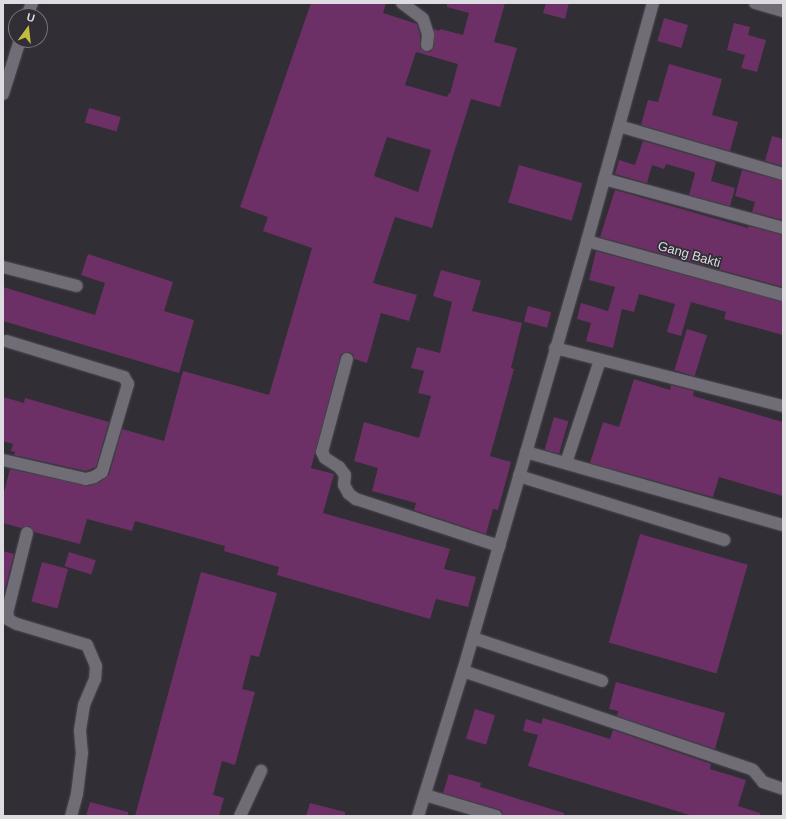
<!DOCTYPE html>
<style>
body{margin:0}
#map{position:relative;width:786px;height:819px;overflow:hidden;background:#312e36;font-family:Arial,sans-serif}
div>[style]{position:absolute}
[style*='--x']{left:calc(var(--x)*1px);top:calc(var(--y)*1px);width:calc(var(--w)*1px);rotate:calc(var(--a)*1deg)}
.building>*{inset:0;background:#6d3066;transform-origin:0 0}
.roads{filter:drop-shadow(0 0 1px #4c4a50) drop-shadow(0 0 1px #4c4a50)}
.minor>*{height:12px;margin:-6px;padding:0 6px;transform-origin:6px;border-radius:6px;background:#706d76}
span{translate:-50% -50%;white-space:nowrap;text-align:center;line-height:1.15;-webkit-text-stroke:3.5px #312e36;paint-order:stroke}
.street-label{font-size:13px;color:#dddce1}
.frame{position:absolute;inset:0;border:4px solid #dddce1;pointer-events:none}
.north{position:absolute;left:8px;top:8px;width:40px;height:40px;box-sizing:border-box;background:#312e36;border:1px solid #76747a;border-radius:50%;rotate:15deg;font-size:11px;font-weight:700;line-height:16px;text-align:center;color:#dddce1}
.north::after{content:'';display:block;margin:auto;width:14px;height:18px;background:#c2bd3f;clip-path:polygon(50% 0,100% 100%,50% 72%,0 100%)}
</style>
<div id="map">
<div class="building">
<i style="clip-path:polygon(evenodd,311px 3px,386px 3px,383px 13px,417px 24px,420px 35px,420px 48px,427px 52px,430px 52px,434px 46px,434px 29px,439px 31px,440px 29px,463px 35px,469px 13px,447px 7px,447px 3px,505px 3px,494px 42px,517px 48px,500px 107px,471px 99px,452px 159px,432px 228px,395px 217px,373px 283px,417px 295px,409px 321px,381px 313px,367px 363px,354px 359px,353px 354px,349px 352px,341px 354px,311px 468px,334px 474px,323px 513px,450px 549px,444px 569px,476px 577px,468px 607px,436px 599px,430px 619px,277px 575px,279px 567px,224px 551px,225px 546px,135px 521px,132px 531px,87px 519px,80px 544px,34px 532px,29px 526px,21px 528px,3px 523px,3px 496px,10px 469px,88px 486px,98px 483px,109px 475px,122px 429px,164px 441px,183px 371px,269px 395px,312px 248px,263px 231px,268px 217px,240px 207px,311px 3px,416px 52px,458px 64px,450px 94px,449px 93px,447px 97px,405px 85px,416px 52px,311px 3px,387px 137px,431px 150px,418px 192px,374px 176px,387px 137px)"></i>
<i style="clip-path:polygon(546px 3px,569px 3px,565px 19px,543px 13px)"></i>
<i style="left:664px;top:18px;width:25px;height:24px;rotate:16deg"></i>
<i style="clip-path:polygon(734px 23px,750px 27px,748px 35px,766px 40px,757px 72px,741px 68px,745px 55px,727px 50px)"></i>
<i style="clip-path:polygon(669px 64px,722px 79px,712px 115px,738px 122px,730px 151px,641px 125px,648px 100px,658px 102px)"></i>
<i style="left:89px;top:108px;width:33px;height:15px;rotate:16deg"></i>
<i style="clip-path:polygon(772px 136px,783px 139px,783px 166px,765px 161px)"></i>
<i style="clip-path:polygon(643px 141px,716px 162px,711px 181px,735px 188px,730px 206px,689px 195px,695px 174px,694px 172px,666px 164px,664px 169px,652px 165px,647px 183px,615px 174px,619px 160px,635px 165px)"></i>
<i style="left:519px;top:165px;width:66px;height:39px;rotate:16deg"></i>
<i style="clip-path:polygon(742px 170px,783px 181px,783px 220px,752px 212px,755px 202px,735px 196px)"></i>
<i style="clip-path:polygon(615px 190px,748px 228px,748px 226px,783px 235px,783px 287px,600px 237px)"></i>
<i style="clip-path:polygon(596px 251px,783px 302px,783px 335px,724px 319px,726px 312px,691px 302px,681px 336px,667px 332px,675px 304px,639px 294px,634px 312px,622px 309px,613px 348px,586px 341px,591px 323px,577px 319px,581px 303px,608px 311px,615px 287px,589px 280px)"></i>
<i style="clip-path:polygon(88px 254px,173px 282px,164px 311px,194px 320px,179px 373px,3px 321px,3px 287px,95px 315px,105px 283px,81px 275px)"></i>
<i style="clip-path:polygon(441px 270px,481px 281px,472px 311px,522px 323px,511px 368px,514px 369px,490px 456px,511px 462px,498px 510px,493px 509px,486px 534px,414px 510px,416px 503px,372px 491px,378px 468px,354px 461px,364px 422px,419px 438px,431px 396px,418px 393px,424px 371px,411px 368px,417px 347px,440px 353px,452px 302px,433px 296px)"></i>
<i style="left:528px;top:306px;width:24px;height:16px;rotate:15deg"></i>
<i style="left:687px;top:329px;width:21px;height:43px;rotate:17deg"></i>
<i style="clip-path:polygon(634px 379px,670px 390px,671px 385px,694px 391px,693px 396px,783px 422px,783px 496px,719px 477px,713px 497px,590px 463px,603px 422px,619px 427px)"></i>
<i style="clip-path:polygon(3px 397px,24px 403px,25px 398px,109px 422px,96px 467px,86px 471px,14px 455px,15px 452px,11px 451px,13px 444px,3px 441px)"></i>
<i style="left:554px;top:417px;width:15px;height:34px;rotate:16deg"></i>
<i style="left:640px;top:534px;width:112px;height:113px;rotate:16deg"></i>
<i style="clip-path:polygon(3px 551px,14px 554px,4px 592px,3px 592px)"></i>
<i style="left:69px;top:552px;width:28px;height:15px;rotate:17deg"></i>
<i style="left:42px;top:562px;width:27px;height:41px;rotate:15deg"></i>
<i style="clip-path:polygon(201px 572px,277px 593px,259px 657px,251px 655px,242px 689px,255px 692px,235px 765px,222px 761px,213px 795px,224px 798px,219px 816px,135px 816px)"></i>
<i style="clip-path:polygon(616px 682px,725px 713px,715px 749px,617px 716px,618px 711px,609px 709px)"></i>
<i style="left:475px;top:709px;width:21px;height:31px;rotate:17deg"></i>
<i style="clip-path:polygon(543px 718px,610px 739px,613px 730px,711px 764px,710px 769px,746px 780px,738px 806px,760px 813px,760px 816px,693px 816px,528px 766px,538px 735px,523px 731px,526px 719px,541px 724px)"></i>
<i style="clip-path:polygon(449px 774px,481px 783px,480px 787px,564px 813px,564px 816px,503px 816px,502px 811px,498px 809px,443px 793px)"></i>
<i style="clip-path:polygon(90px 802px,128px 812px,128px 816px,86px 816px)"></i>
<i style="clip-path:polygon(310px 803px,345px 812px,345px 816px,306px 816px)"></i>
</div>
<div class="roads">
<div class="minor">
<i style="--x:402;--y:3;--w:26;--a:37"></i>
<i style="--x:423;--y:19;--w:16;--a:72"></i>
<i style="--x:428;--y:34;--w:11;--a:95"></i>
<i style="--x:755;--y:3;--w:29;--a:16"></i>
<i style="--x:27;--y:16;--w:14;--a:-69"></i>
<i style="--x:3;--y:94;--w:57;--a:-72.5"></i>
<i style="--x:619;--y:126;--w:171;--a:16.3"></i>
<i style="--x:604;--y:179;--w:186;--a:15.3"></i>
<i style="--x:587;--y:241;--w:203;--a:15.4"></i>
<i style="--x:3;--y:267;--w:76;--a:14.4"></i>
<i style="--x:555;--y:348;--w:235;--a:14.3"></i>
<i style="--x:347;--y:359;--w:96;--a:105"></i>
<i style="--x:322;--y:452;--w:7;--a:63"></i>
<i style="--x:325;--y:458;--w:17;--a:33"></i>
<i style="--x:339;--y:467;--w:10;--a:53"></i>
<i style="--x:345;--y:475;--w:10;--a:96"></i>
<i style="--x:344;--y:485;--w:10;--a:61"></i>
<i style="--x:349;--y:494;--w:9;--a:36"></i>
<i style="--x:356;--y:499;--w:151;--a:18.2"></i>
<i style="--x:526;--y:452;--w:267;--a:15.9"></i>
<i style="--x:3;--y:460;--w:85;--a:12.9"></i>
<i style="--x:86;--y:479;--w:8;--a:-14"></i>
<i style="--x:94;--y:477;--w:9;--a:-32"></i>
<i style="--x:102;--y:472;--w:92;--a:-73.5"></i>
<i style="--x:128;--y:384;--w:8;--a:-120"></i>
<i style="--x:124;--y:377;--w:123;--a:-163"></i>
<i style="--x:566;--y:463;--w:108;--a:-71.7"></i>
<i style="--x:519;--y:476;--w:215;--a:17.3"></i>
<i style="--x:27;--y:533;--w:82;--a:104"></i>
<i style="--x:7;--y:613;--w:7;--a:74"></i>
<i style="--x:9;--y:620;--w:9;--a:27"></i>
<i style="--x:17;--y:624;--w:73;--a:16.7"></i>
<i style="--x:87;--y:645;--w:23;--a:67"></i>
<i style="--x:96;--y:666;--w:13;--a:94"></i>
<i style="--x:95;--y:679;--w:28;--a:113"></i>
<i style="--x:84;--y:705;--w:26;--a:99"></i>
<i style="--x:80;--y:731;--w:22;--a:85"></i>
<i style="--x:82;--y:753;--w:41;--a:97"></i>
<i style="--x:77;--y:794;--w:23;--a:105"></i>
<i style="--x:473;--y:638;--w:136;--a:18.4"></i>
<i style="--x:463;--y:671;--w:306;--a:18.8"></i>
<i style="--x:753;--y:770;--w:16;--a:50"></i>
<i style="--x:763;--y:782;--w:21;--a:19"></i>
<i style="--x:425;--y:795;--w:74;--a:16.5"></i>
<i style="--x:240;--y:816;--w:50;--a:-65"></i>
<i style="--x:418;--y:816;--w:152;--a:-72.8"></i>
<i style="--x:463;--y:671;--w:448;--a:-73.9"></i>
<i style="--x:587;--y:241;--w:247;--a:-74.5"></i>
</div>
</div>
<div class="street-label">
<span style="left:689px;top:255px;rotate:16deg">Gang Bakti</span>
</div>
<div class="frame"></div>
<div class="north">U</div>
</div>
